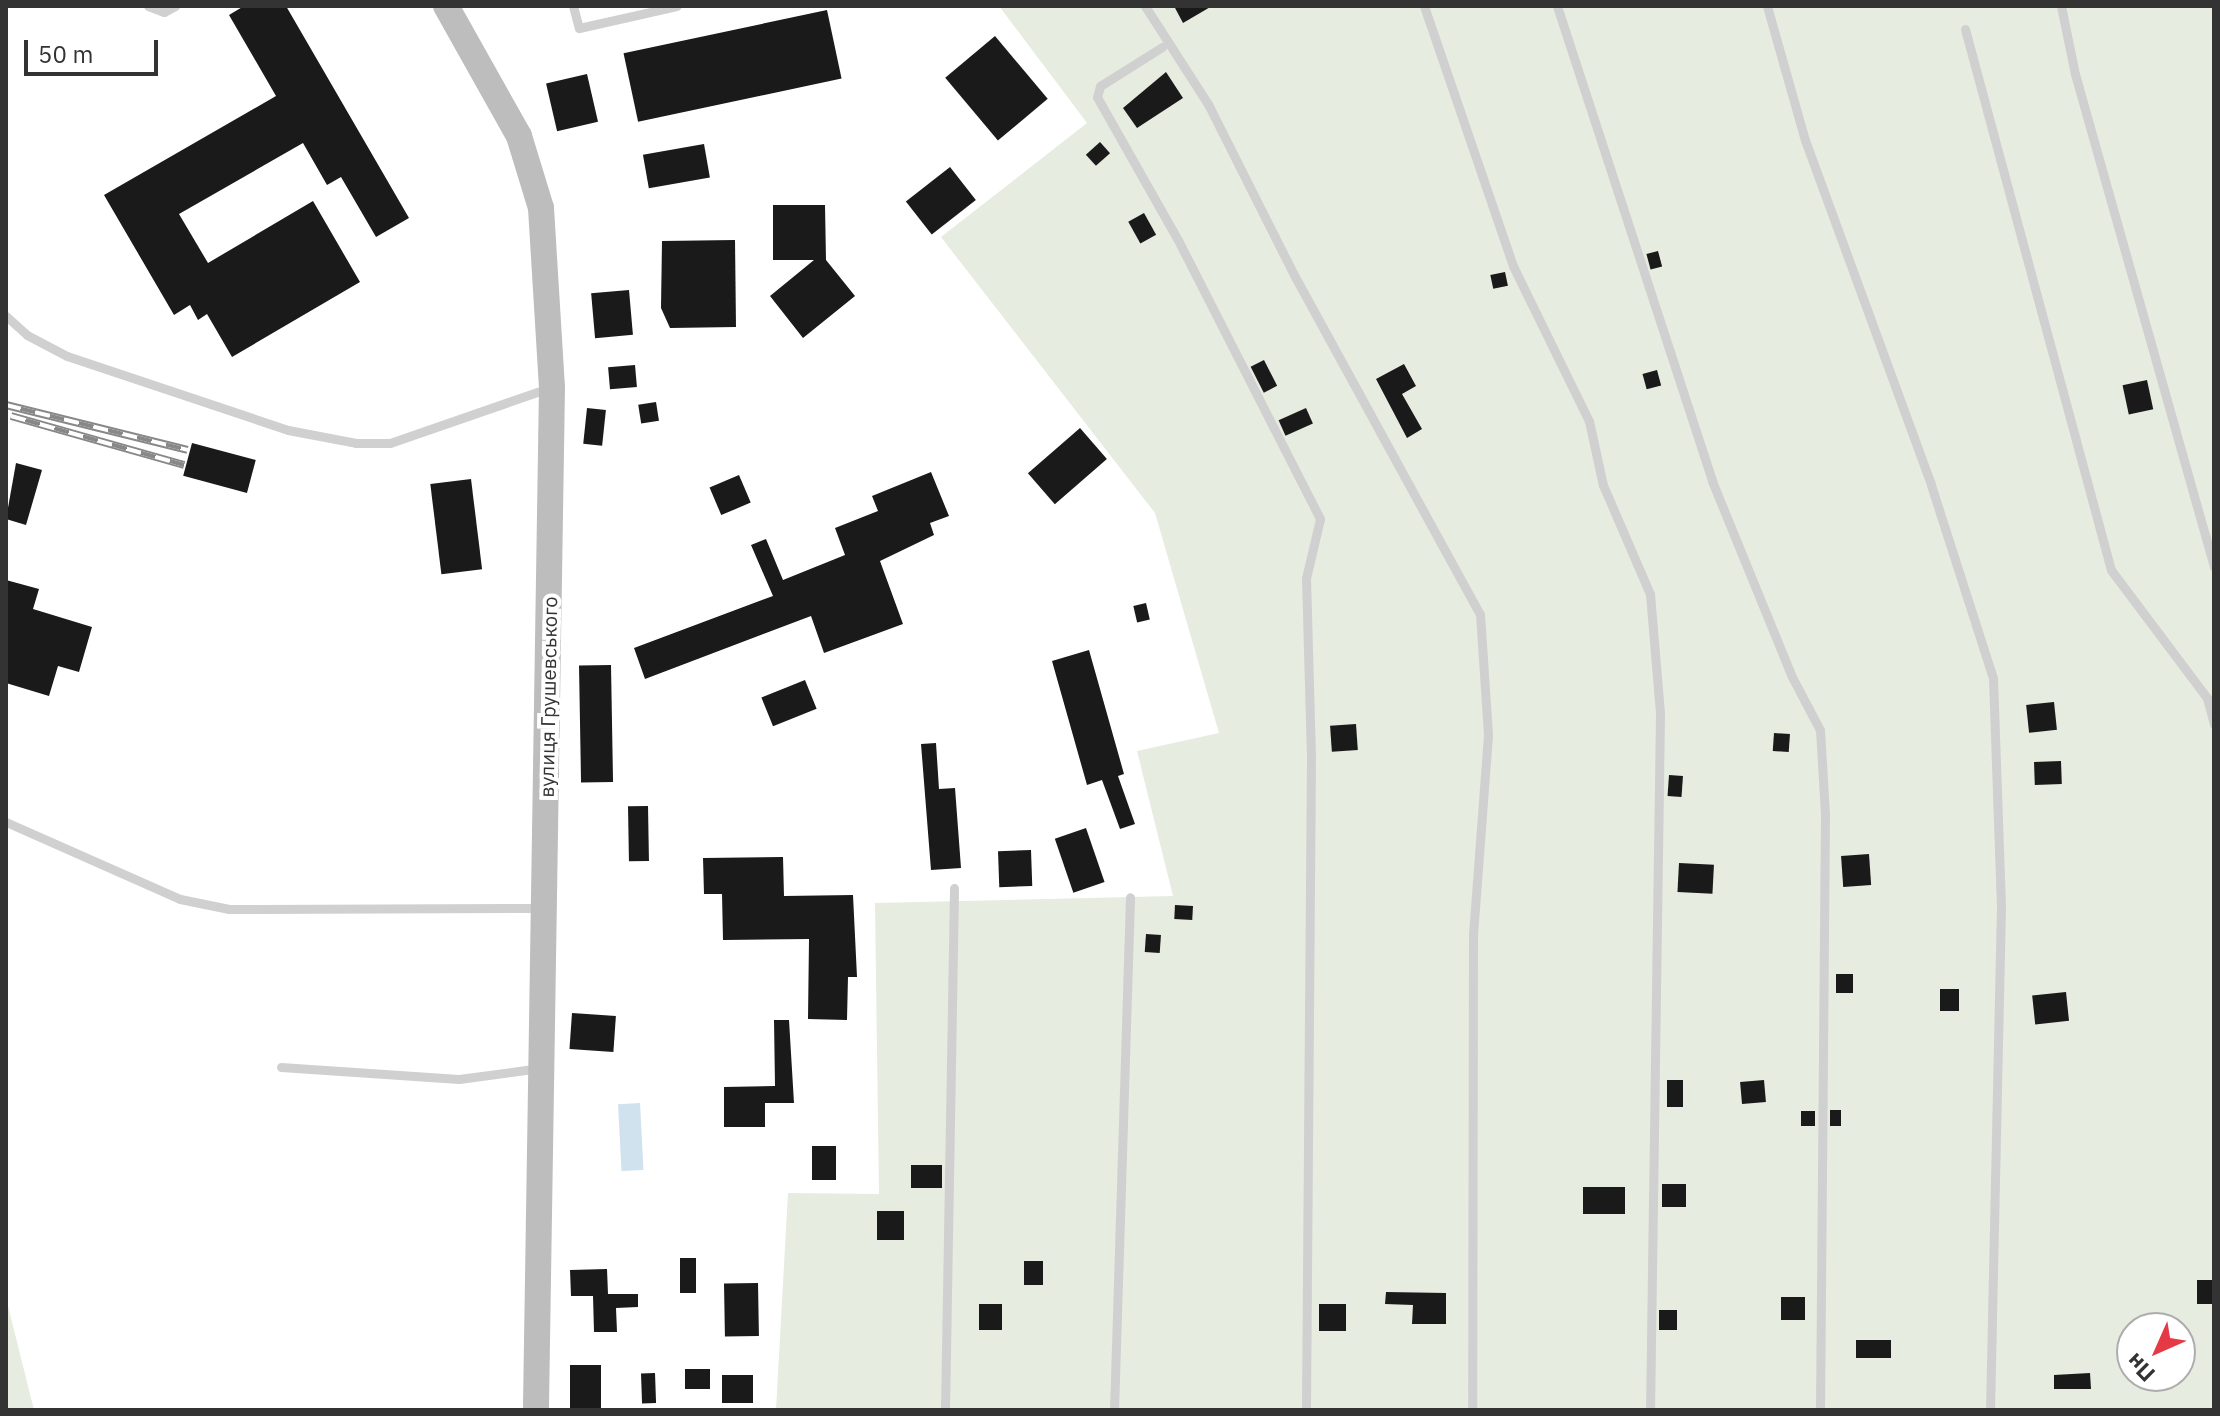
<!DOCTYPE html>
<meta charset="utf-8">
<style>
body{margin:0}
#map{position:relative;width:2220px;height:1416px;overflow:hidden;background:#fff;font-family:"IBM Plex Sans",sans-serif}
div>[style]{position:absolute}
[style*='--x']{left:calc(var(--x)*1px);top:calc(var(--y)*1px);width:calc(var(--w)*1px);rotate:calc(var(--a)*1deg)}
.green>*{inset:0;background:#e6ecdf}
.water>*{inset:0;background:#cfe2ee;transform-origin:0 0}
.building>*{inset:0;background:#1a1a1a;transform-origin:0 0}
.lane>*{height:9px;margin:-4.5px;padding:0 4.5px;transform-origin:4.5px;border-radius:4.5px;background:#d0d0d0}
.secondary>*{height:26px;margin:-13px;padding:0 13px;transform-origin:13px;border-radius:13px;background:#bdbdbd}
.rail>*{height:8px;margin-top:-4px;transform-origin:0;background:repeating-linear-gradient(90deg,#fff 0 15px,#888 0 30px);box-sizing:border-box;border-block:2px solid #888}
span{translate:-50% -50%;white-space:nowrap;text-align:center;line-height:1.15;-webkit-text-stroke:8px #fff;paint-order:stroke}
.street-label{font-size:20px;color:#333}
.frame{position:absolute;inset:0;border:8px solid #333;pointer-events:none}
.north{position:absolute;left:2116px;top:1312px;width:80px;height:80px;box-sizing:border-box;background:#fff;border:2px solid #adadad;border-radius:50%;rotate:225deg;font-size:22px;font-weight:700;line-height:32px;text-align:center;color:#333}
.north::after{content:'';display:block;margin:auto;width:28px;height:36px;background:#e63946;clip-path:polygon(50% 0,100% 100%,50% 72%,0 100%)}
.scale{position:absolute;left:24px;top:40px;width:134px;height:36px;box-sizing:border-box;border:4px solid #333;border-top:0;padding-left:10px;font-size:24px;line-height:28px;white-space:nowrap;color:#333;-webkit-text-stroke:6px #fff;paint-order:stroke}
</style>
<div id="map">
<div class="green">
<i style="clip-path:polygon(evenodd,999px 6px,2214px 6px,2214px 1410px,776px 1410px,788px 1193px,879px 1194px,875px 903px,1173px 896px,1137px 751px,1219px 733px,1155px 513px,941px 237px,1087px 123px,999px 6px,2132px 1328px,2180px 1328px,2180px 1376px,2132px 1376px,2132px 1328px)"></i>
<i style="clip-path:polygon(6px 1298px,34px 1410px,6px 1410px)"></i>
</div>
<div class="water">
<i style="left:640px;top:1103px;width:67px;height:22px;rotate:87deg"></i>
</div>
<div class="building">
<i style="clip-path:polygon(244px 6px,286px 6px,409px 218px,376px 237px,341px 177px,327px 185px,303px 143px,179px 214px,208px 263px,313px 201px,360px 282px,232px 357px,207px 314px,198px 320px,190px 305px,174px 315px,104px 195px,276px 96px,229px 15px)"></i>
<i style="clip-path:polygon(1174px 6px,1212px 6px,1183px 23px)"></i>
<i style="left:827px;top:10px;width:70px;height:208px;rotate:78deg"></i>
<i style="left:995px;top:36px;width:82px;height:65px;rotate:50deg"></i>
<i style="clip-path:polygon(1166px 72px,1183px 98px,1137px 128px,1123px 108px)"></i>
<i style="left:587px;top:74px;width:49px;height:42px;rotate:77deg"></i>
<i style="left:1100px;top:142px;width:15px;height:19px;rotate:48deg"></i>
<i style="left:704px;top:144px;width:34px;height:62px;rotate:80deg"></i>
<i style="left:950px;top:167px;width:42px;height:56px;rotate:52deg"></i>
<i style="clip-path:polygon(773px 205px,825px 205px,826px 260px,855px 296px,803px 338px,770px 296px,814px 260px,773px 260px)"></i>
<i style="left:1144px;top:213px;width:25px;height:18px;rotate:61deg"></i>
<i style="clip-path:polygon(735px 240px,736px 327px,670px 328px,661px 308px,662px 241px)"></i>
<i style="left:1658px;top:251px;width:16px;height:12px;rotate:75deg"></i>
<i style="left:1505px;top:272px;width:14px;height:15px;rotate:78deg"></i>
<i style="left:629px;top:290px;width:45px;height:38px;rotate:85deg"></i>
<i style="left:1264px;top:360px;width:29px;height:15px;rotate:63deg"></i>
<i style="clip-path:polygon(1404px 364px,1416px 386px,1402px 394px,1422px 429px,1407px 438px,1376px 379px)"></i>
<i style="left:635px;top:365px;width:22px;height:27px;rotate:85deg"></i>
<i style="left:1657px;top:370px;width:16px;height:15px;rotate:75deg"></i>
<i style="left:2147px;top:380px;width:30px;height:25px;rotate:78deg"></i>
<i style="left:656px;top:402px;width:19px;height:18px;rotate:81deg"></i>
<i style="left:587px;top:408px;width:19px;height:36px;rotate:6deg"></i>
<i style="left:1306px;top:408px;width:17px;height:30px;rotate:66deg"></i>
<i style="left:1080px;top:428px;width:41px;height:69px;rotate:49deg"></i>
<i style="left:192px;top:443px;width:66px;height:34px;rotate:15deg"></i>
<i style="clip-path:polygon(16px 463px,42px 470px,26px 525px,6px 519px)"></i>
<i style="clip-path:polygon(931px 472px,949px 516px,930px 523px,934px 535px,880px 561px,903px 624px,824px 653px,811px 616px,645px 679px,634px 648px,773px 596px,751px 545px,766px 539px,783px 580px,845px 555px,835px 528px,878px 511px,872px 496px)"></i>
<i style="left:739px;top:475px;width:30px;height:32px;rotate:67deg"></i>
<i style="left:471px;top:479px;width:91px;height:41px;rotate:83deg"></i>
<i style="clip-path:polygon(6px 580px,39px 589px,33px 609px,92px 627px,79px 672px,58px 666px,49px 696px,6px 683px)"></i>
<i style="left:1146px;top:603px;width:17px;height:13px;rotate:77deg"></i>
<i style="clip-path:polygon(1089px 650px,1124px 774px,1118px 776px,1135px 824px,1120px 829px,1102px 780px,1087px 785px,1052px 661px)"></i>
<i style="left:611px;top:665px;width:117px;height:32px;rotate:89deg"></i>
<i style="left:805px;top:680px;width:31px;height:47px;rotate:68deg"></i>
<i style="left:2054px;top:702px;width:28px;height:28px;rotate:84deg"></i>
<i style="left:1356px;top:724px;width:26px;height:26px;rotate:86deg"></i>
<i style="left:1774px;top:733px;width:16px;height:18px;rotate:4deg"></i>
<i style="clip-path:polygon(936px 743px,939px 789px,955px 788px,961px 868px,931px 870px,921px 744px)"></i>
<i style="left:2061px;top:761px;width:23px;height:27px;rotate:88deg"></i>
<i style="left:1669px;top:775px;width:14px;height:21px;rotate:4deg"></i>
<i style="left:648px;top:806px;width:55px;height:20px;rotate:89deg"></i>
<i style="left:1086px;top:828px;width:57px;height:33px;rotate:71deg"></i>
<i style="left:1031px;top:850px;width:36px;height:33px;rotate:88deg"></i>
<i style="left:1869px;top:854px;width:31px;height:28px;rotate:86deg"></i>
<i style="clip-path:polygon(783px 857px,784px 896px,853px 895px,857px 977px,848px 977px,847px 1020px,808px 1019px,809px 939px,723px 940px,722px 894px,704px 894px,703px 858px)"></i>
<i style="left:1679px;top:863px;width:35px;height:29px;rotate:3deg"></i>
<i style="left:1175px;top:905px;width:18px;height:14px;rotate:3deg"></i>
<i style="left:1146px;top:934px;width:15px;height:18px;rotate:4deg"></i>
<i style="left:1836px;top:974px;width:17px;height:19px"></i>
<i style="left:1959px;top:989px;width:22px;height:19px;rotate:90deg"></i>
<i style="left:2066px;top:992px;width:29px;height:34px;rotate:84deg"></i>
<i style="left:572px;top:1013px;width:44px;height:36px;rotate:4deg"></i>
<i style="clip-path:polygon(774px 1020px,789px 1020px,794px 1103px,765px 1103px,765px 1127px,724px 1127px,724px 1087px,775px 1086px)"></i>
<i style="left:1667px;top:1080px;width:16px;height:27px"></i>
<i style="left:1764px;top:1080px;width:22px;height:24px;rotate:85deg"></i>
<i style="left:1830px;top:1110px;width:11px;height:16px"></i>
<i style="left:1801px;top:1111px;width:14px;height:15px"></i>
<i style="left:812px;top:1146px;width:24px;height:34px"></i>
<i style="left:911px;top:1165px;width:31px;height:23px"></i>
<i style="left:1662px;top:1184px;width:24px;height:23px"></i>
<i style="left:1583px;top:1187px;width:42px;height:27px"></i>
<i style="left:904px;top:1211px;width:29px;height:27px;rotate:90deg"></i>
<i style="left:680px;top:1258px;width:16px;height:35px"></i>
<i style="left:1043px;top:1261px;width:24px;height:19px;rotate:90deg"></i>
<i style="clip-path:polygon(607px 1269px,608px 1294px,638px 1294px,638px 1307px,616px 1308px,617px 1332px,594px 1332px,593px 1296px,571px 1296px,570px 1270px)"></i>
<i style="left:2197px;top:1280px;width:17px;height:24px"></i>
<i style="left:758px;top:1283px;width:53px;height:34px;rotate:89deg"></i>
<i style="clip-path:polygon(1386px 1292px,1446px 1293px,1446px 1324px,1412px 1324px,1413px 1305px,1385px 1304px)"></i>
<i style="left:1781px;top:1297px;width:24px;height:23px"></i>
<i style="left:979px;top:1304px;width:23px;height:26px"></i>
<i style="left:1319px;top:1304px;width:27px;height:27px"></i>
<i style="left:1677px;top:1310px;width:20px;height:18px;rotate:90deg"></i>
<i style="left:1856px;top:1340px;width:35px;height:18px"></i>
<i style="left:570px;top:1365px;width:31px;height:45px"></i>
<i style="left:685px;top:1369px;width:25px;height:20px"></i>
<i style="left:655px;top:1373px;width:30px;height:14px;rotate:88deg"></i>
<i style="clip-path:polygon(2090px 1373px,2091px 1389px,2054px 1389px,2054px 1375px)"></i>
<i style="left:722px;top:1375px;width:31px;height:28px"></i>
</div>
<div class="lane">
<i style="--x:148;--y:6;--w:17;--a:21"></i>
<i style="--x:164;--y:12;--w:13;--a:-29"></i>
<i style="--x:573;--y:6;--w:23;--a:75"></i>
<i style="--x:579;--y:28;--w:100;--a:-12.7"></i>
<i style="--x:1145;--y:6;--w:117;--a:57.3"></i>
<i style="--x:1208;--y:104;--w:189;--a:63.3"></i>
<i style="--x:1293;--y:273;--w:389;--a:61.3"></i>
<i style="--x:1480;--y:614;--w:121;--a:86.2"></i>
<i style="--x:1488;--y:735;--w:200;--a:94.3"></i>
<i style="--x:1473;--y:934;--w:476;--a:90.1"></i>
<i style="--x:1424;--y:6;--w:275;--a:71.1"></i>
<i style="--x:1513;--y:266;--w:173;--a:63.9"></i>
<i style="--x:1589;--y:421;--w:66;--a:77.7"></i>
<i style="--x:1603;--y:485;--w:119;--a:66.7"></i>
<i style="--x:1650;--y:594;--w:119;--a:85.2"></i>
<i style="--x:1660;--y:713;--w:697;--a:90.82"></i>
<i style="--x:1557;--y:6;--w:500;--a:71.9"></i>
<i style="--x:1712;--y:481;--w:209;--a:67.8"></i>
<i style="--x:1791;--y:675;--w:62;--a:62.2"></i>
<i style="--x:1820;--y:730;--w:84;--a:86.6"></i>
<i style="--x:1825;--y:814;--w:596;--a:90.48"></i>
<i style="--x:1767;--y:6;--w:139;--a:74.2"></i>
<i style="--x:1805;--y:140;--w:367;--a:69.9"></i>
<i style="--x:1931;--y:485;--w:203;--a:72.2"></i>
<i style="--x:1993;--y:678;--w:228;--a:88"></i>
<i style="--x:2001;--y:906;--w:504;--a:91.25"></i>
<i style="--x:2061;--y:6;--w:69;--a:78.4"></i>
<i style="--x:2075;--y:74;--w:512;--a:74.25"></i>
<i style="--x:1965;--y:29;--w:560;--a:74.9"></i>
<i style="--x:2111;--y:570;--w:160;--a:53.1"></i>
<i style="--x:2207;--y:698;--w:27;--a:75"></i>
<i style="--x:1162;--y:47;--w:73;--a:147.8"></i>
<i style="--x:1100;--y:86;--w:11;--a:105"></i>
<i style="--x:1097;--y:97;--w:164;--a:60.5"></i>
<i style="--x:1178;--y:240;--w:313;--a:63"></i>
<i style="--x:1320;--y:519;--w:61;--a:103.3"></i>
<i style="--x:1306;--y:578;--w:176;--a:88.4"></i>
<i style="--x:1311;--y:754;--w:656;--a:90.44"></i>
<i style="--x:6;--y:316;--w:28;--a:42"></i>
<i style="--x:27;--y:335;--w:45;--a:27.7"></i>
<i style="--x:67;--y:356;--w:233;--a:18.5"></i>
<i style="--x:288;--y:430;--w:69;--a:10.8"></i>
<i style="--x:356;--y:443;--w:34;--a:0"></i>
<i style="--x:390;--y:443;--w:168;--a:-19.1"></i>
<i style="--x:6;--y:822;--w:190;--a:23.9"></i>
<i style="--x:180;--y:899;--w:50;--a:11.5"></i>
<i style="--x:229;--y:909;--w:313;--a:-0.2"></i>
<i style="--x:281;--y:1067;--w:178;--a:3.9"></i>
<i style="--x:459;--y:1079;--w:82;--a:-7.7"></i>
<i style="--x:945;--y:1410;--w:522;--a:-89.01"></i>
<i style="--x:1114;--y:1410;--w:513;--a:-88.21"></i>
</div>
<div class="secondary">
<i style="--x:446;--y:6;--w:149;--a:60.7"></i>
<i style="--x:519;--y:136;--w:75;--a:73"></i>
<i style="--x:541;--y:208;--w:179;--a:86.5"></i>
<i style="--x:552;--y:387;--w:1023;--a:90.9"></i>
</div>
<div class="rail">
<i style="--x:6;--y:405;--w:187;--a:13.9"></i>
<i style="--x:11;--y:416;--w:180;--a:15.8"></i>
</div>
<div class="street-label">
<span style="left:548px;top:697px;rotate:-89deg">вулиця Грушевського</span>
</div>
<div class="frame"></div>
<div class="north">Пн</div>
<div class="scale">50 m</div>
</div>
